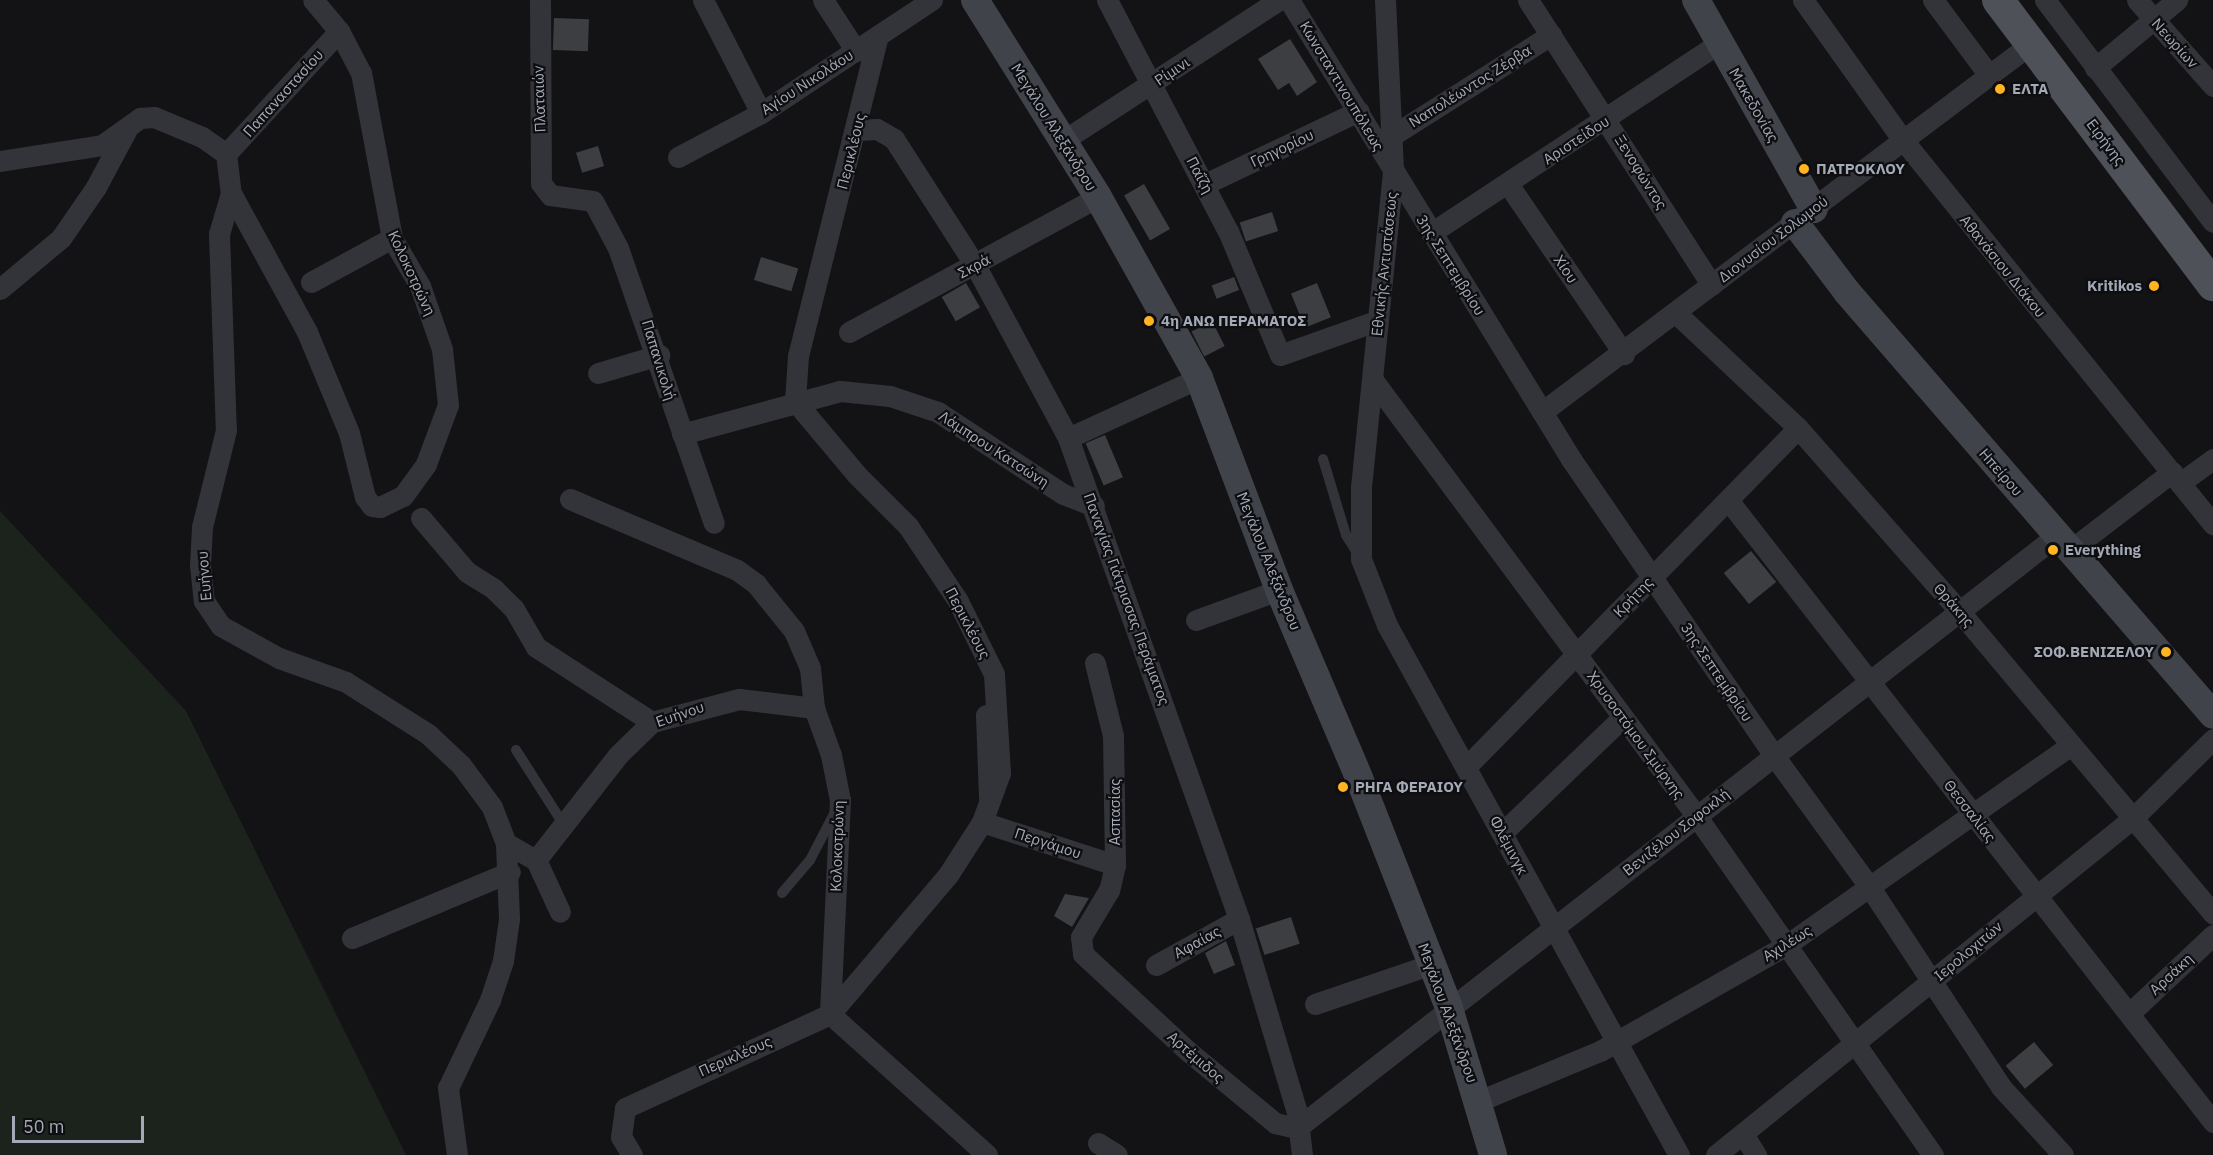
<!DOCTYPE html>
<meta charset="utf-8">
<style>
body{margin:0}
#map{position:relative;width:2213px;height:1155px;overflow:hidden;background:#131315;font-family:"IBM Plex Sans",sans-serif}
div>[style]{position:absolute}
[style*='--x']{left:calc(var(--x)*1px);top:calc(var(--y)*1px);width:calc(var(--w)*1px);rotate:calc(var(--a)*1deg)}
.green>*{inset:0;background:#1b231c}
.building>*{inset:0;background:#3c3e42;transform-origin:0 0}
.lane>*{height:10px;margin:-5px;padding:0 5px;transform-origin:5px;border-radius:5px;background:#33343a}
.street>*{height:21px;margin:-10.5px;padding:0 10.5px;transform-origin:10.5px;border-radius:10.5px;background:#33343a}
.secondary>*{height:28px;margin:-14px;padding:0 14px;transform-origin:14px;border-radius:14px;background:#41434a}
.primary>*{height:32px;margin:-16px;padding:0 16px;transform-origin:16px;border-radius:16px;background:#4f5159}
.dots>*{width:16px;height:16px;translate:-50% -50%;box-sizing:border-box;border:3px solid #0e0e10;border-radius:50%}
span{translate:-50% -50%;white-space:nowrap;text-align:center;line-height:1.15;-webkit-text-stroke:4.5px #0e0e10;paint-order:stroke}
.street-label{font-size:15px;color:#a3a9b6}
.poi-label{font-size:15px;color:#a3a9b6;font-weight:700}
.left{translate:0 -50%;text-align:left}
.right{translate:-100% -50%;text-align:right}
.scale{position:absolute;left:12px;top:1116px;width:132px;height:27px;box-sizing:border-box;border:3px solid #a3a9b6;border-top:0;padding-left:8px;font-size:18px;line-height:21px;white-space:nowrap;color:#a3a9b6;-webkit-text-stroke:4px #0e0e10;paint-order:stroke}
</style>
<div id="map">
<div class="green">
<i style="clip-path:polygon(0 511px,186px 711px,406px 1155px,0 1155px)"></i>
</div>
<div class="building">
<i style="left:554px;top:18px;width:35px;height:32px;rotate:2deg"></i>
<i style="clip-path:polygon(1290px 39px,1317px 82px,1297px 96px,1289px 83px,1278px 90px,1258px 59px)"></i>
<i style="left:598px;top:146px;width:21px;height:23px;rotate:73deg"></i>
<i style="left:1144px;top:184px;width:52px;height:23px;rotate:60deg"></i>
<i style="left:1272px;top:212px;width:20px;height:34px;rotate:72deg"></i>
<i style="left:761px;top:257px;width:39px;height:24px;rotate:17deg"></i>
<i style="left:1234px;top:277px;width:14px;height:24px;rotate:69deg"></i>
<i style="left:966px;top:283px;width:28px;height:28px;rotate:60deg"></i>
<i style="left:1317px;top:283px;width:37px;height:28px;rotate:68deg"></i>
<i style="left:1212px;top:321px;width:28px;height:23px;rotate:63deg"></i>
<i style="left:1105px;top:435px;width:46px;height:21px;rotate:67deg"></i>
<i style="left:1751px;top:551px;width:40px;height:35px;rotate:51deg"></i>
<i style="clip-path:polygon(1065px 894px,1089px 898px,1072px 927px,1054px 916px)"></i>
<i style="left:1291px;top:917px;width:28px;height:37px;rotate:72deg"></i>
<i style="clip-path:polygon(1226px 941px,1235px 965px,1214px 974px,1205px 953px)"></i>
<i style="left:2034px;top:1042px;width:30px;height:37px;rotate:50deg"></i>
</div>
<div class="lane">
<i style="--x:1323;--y:459;--w:79;--a:73.2"></i>
<i style="--x:1346;--y:535;--w:25;--a:58"></i>
<i style="--x:516;--y:750;--w:89;--a:57.4"></i>
<i style="--x:782;--y:893;--w:43;--a:-49.7"></i>
<i style="--x:810;--y:860;--w:52;--a:-62.4"></i>
</div>
<div class="street">
<i style="--x:540;--y:0;--w:183;--a:89.7"></i>
<i style="--x:541;--y:183;--w:15;--a:53"></i>
<i style="--x:550;--y:195;--w:43;--a:7.9"></i>
<i style="--x:593;--y:201;--w:53;--a:62"></i>
<i style="--x:618;--y:248;--w:291;--a:70.8"></i>
<i style="--x:703;--y:0;--w:127;--a:62.8"></i>
<i style="--x:823;--y:0;--w:61;--a:57.1"></i>
<i style="--x:1107;--y:0;--w:261;--a:62.4"></i>
<i style="--x:1228;--y:231;--w:134;--a:67.2"></i>
<i style="--x:1280;--y:355;--w:102;--a:-19.5"></i>
<i style="--x:1289;--y:0;--w:539;--a:58.43"></i>
<i style="--x:1571;--y:459;--w:361;--a:55.6"></i>
<i style="--x:1775;--y:757;--w:163;--a:54"></i>
<i style="--x:1871;--y:889;--w:237;--a:56.7"></i>
<i style="--x:2001;--y:1087;--w:92;--a:47.6"></i>
<i style="--x:1385;--y:0;--w:172;--a:87.3"></i>
<i style="--x:1393;--y:172;--w:317;--a:95.8"></i>
<i style="--x:1361;--y:487;--w:72;--a:90"></i>
<i style="--x:1361;--y:559;--w:71;--a:68.5"></i>
<i style="--x:1387;--y:625;--w:605;--a:61.15"></i>
<i style="--x:1528;--y:0;--w:339;--a:57.2"></i>
<i style="--x:1803;--y:0;--w:172;--a:54.5"></i>
<i style="--x:1903;--y:140;--w:494;--a:51.1"></i>
<i style="--x:1933;--y:0;--w:94;--a:53.3"></i>
<i style="--x:2045;--y:0;--w:278;--a:52.9"></i>
<i style="--x:2137;--y:0;--w:115;--a:48.5"></i>
<i style="--x:2095;--y:68;--w:107;--a:-39.7"></i>
<i style="--x:858;--y:130;--w:19;--a:-3"></i>
<i style="--x:877;--y:129;--w:20;--a:30"></i>
<i style="--x:894;--y:139;--w:150;--a:57.3"></i>
<i style="--x:975;--y:265;--w:196;--a:61.7"></i>
<i style="--x:1068;--y:438;--w:510;--a:70.43"></i>
<i style="--x:1239;--y:919;--w:202;--a:73.3"></i>
<i style="--x:1297;--y:1112;--w:43;--a:83.4"></i>
<i style="--x:1390;--y:137;--w:191;--a:-32.4"></i>
<i style="--x:1064;--y:140;--w:257;--a:-33.1"></i>
<i style="--x:226;--y:154;--w:39;--a:83"></i>
<i style="--x:231;--y:193;--w:43;--a:106.3"></i>
<i style="--x:219;--y:234;--w:196;--a:88"></i>
<i style="--x:226;--y:430;--w:100;--a:103.9"></i>
<i style="--x:202;--y:527;--w:38;--a:93"></i>
<i style="--x:200;--y:565;--w:36;--a:84"></i>
<i style="--x:204;--y:601;--w:30;--a:56"></i>
<i style="--x:221;--y:626;--w:66;--a:28.9"></i>
<i style="--x:279;--y:658;--w:71;--a:19.7"></i>
<i style="--x:346;--y:682;--w:97;--a:32.4"></i>
<i style="--x:428;--y:734;--w:45;--a:43.2"></i>
<i style="--x:461;--y:765;--w:52;--a:53.6"></i>
<i style="--x:492;--y:807;--w:39;--a:69"></i>
<i style="--x:506;--y:843;--w:34;--a:30"></i>
<i style="--x:536;--y:860;--w:133;--a:-52"></i>
<i style="--x:618;--y:755;--w:47;--a:-44.1"></i>
<i style="--x:652;--y:722;--w:90;--a:-14.8"></i>
<i style="--x:739;--y:699;--w:76;--a:6.8"></i>
<i style="--x:226;--y:154;--w:167;--a:-47.4"></i>
<i style="--x:678;--y:157;--w:94;--a:-27.9"></i>
<i style="--x:761;--y:113;--w:205;--a:-33.5"></i>
<i style="--x:0;--y:161;--w:103;--a:-8.9"></i>
<i style="--x:102;--y:145;--w:47;--a:-35.4"></i>
<i style="--x:140;--y:118;--w:14;--a:-4"></i>
<i style="--x:154;--y:117;--w:52;--a:22.6"></i>
<i style="--x:202;--y:137;--w:29;--a:35"></i>
<i style="--x:1205;--y:184;--w:170;--a:-25.4"></i>
<i style="--x:1508;--y:184;--w:206;--a:55.7"></i>
<i style="--x:231;--y:193;--w:158;--a:61.3"></i>
<i style="--x:307;--y:332;--w:109;--a:67.4"></i>
<i style="--x:349;--y:433;--w:66;--a:76"></i>
<i style="--x:365;--y:497;--w:11;--a:52"></i>
<i style="--x:372;--y:506;--w:8;--a:7"></i>
<i style="--x:380;--y:507;--w:25;--a:-26"></i>
<i style="--x:403;--y:496;--w:39;--a:-54"></i>
<i style="--x:426;--y:464;--w:63;--a:-69.6"></i>
<i style="--x:448;--y:405;--w:56;--a:-96.1"></i>
<i style="--x:442;--y:349;--w:67;--a:-109.2"></i>
<i style="--x:420;--y:286;--w:56;--a:-120.3"></i>
<i style="--x:392;--y:238;--w:168;--a:-100.6"></i>
<i style="--x:361;--y:73;--w:47;--a:-117.6"></i>
<i style="--x:339;--y:31;--w:40;--a:-130"></i>
<i style="--x:1431;--y:233;--w:345;--a:-33.4"></i>
<i style="--x:311;--y:282;--w:92;--a:-28.5"></i>
<i style="--x:0;--y:289;--w:80;--a:-39.9"></i>
<i style="--x:61;--y:238;--w:62;--a:-55.5"></i>
<i style="--x:96;--y:187;--w:66;--a:-61.9"></i>
<i style="--x:1676;--y:313;--w:168;--a:43.3"></i>
<i style="--x:1798;--y:428;--w:245;--a:48.6"></i>
<i style="--x:1960;--y:612;--w:394;--a:50"></i>
<i style="--x:849;--y:332;--w:283;--a:-28.5"></i>
<i style="--x:598;--y:373;--w:64;--a:-16.4"></i>
<i style="--x:1373;--y:380;--w:540;--a:53.43"></i>
<i style="--x:1695;--y:814;--w:416;--a:55.1"></i>
<i style="--x:1542;--y:412;--w:613;--a:-36.98"></i>
<i style="--x:682;--y:434;--w:164;--a:-15.2"></i>
<i style="--x:840;--y:391;--w:50;--a:5.7"></i>
<i style="--x:890;--y:396;--w:51;--a:18.4"></i>
<i style="--x:938;--y:412;--w:149;--a:33.3"></i>
<i style="--x:1063;--y:494;--w:33;--a:21"></i>
<i style="--x:1068;--y:438;--w:144;--a:-24.6"></i>
<i style="--x:2180;--y:483;--w:41;--a:-36"></i>
<i style="--x:570;--y:499;--w:181;--a:23"></i>
<i style="--x:737;--y:570;--w:24;--a:36"></i>
<i style="--x:756;--y:584;--w:60;--a:51"></i>
<i style="--x:794;--y:631;--w:40;--a:66.6"></i>
<i style="--x:810;--y:668;--w:40;--a:84.3"></i>
<i style="--x:814;--y:708;--w:50;--a:70.1"></i>
<i style="--x:831;--y:755;--w:46;--a:78.7"></i>
<i style="--x:840;--y:800;--w:214;--a:92.7"></i>
<i style="--x:830;--y:1014;--w:211;--a:41.9"></i>
<i style="--x:1728;--y:500;--w:789;--a:52.05"></i>
<i style="--x:421;--y:518;--w:71;--a:49.6"></i>
<i style="--x:467;--y:572;--w:32;--a:32"></i>
<i style="--x:494;--y:589;--w:28;--a:45"></i>
<i style="--x:514;--y:609;--w:44;--a:59.9"></i>
<i style="--x:536;--y:647;--w:138;--a:32.9"></i>
<i style="--x:2069;--y:551;--w:130;--a:-37.5"></i>
<i style="--x:1196;--y:620;--w:88;--a:-19.9"></i>
<i style="--x:1095;--y:663;--w:75;--a:76.1"></i>
<i style="--x:1113;--y:736;--w:129;--a:89.1"></i>
<i style="--x:1115;--y:865;--w:26;--a:103"></i>
<i style="--x:1109;--y:890;--w:55;--a:120.8"></i>
<i style="--x:1081;--y:937;--w:17;--a:83"></i>
<i style="--x:1083;--y:954;--w:144;--a:42.8"></i>
<i style="--x:1189;--y:1052;--w:112;--a:39.5"></i>
<i style="--x:1275;--y:1123;--w:23;--a:13"></i>
<i style="--x:986;--y:715;--w:83;--a:87.9"></i>
<i style="--x:1467;--y:766;--w:473;--a:-45.6"></i>
<i style="--x:982;--y:822;--w:140;--a:17.9"></i>
<i style="--x:1502;--y:833;--w:166;--a:-43.8"></i>
<i style="--x:536;--y:860;--w:57;--a:65.2"></i>
<i style="--x:352;--y:938;--w:171;--a:-22.7"></i>
<i style="--x:1156;--y:965;--w:95;--a:-29"></i>
<i style="--x:1315;--y:1004;--w:124;--a:-18.9"></i>
<i style="--x:2130;--y:1013;--w:114;--a:-43.2"></i>
<i style="--x:1479;--y:1101;--w:131;--a:-22.5"></i>
<i style="--x:1600;--y:1051;--w:213;--a:-29.6"></i>
<i style="--x:1785;--y:946;--w:350;--a:-35.1"></i>
<i style="--x:1297;--y:1128;--w:963;--a:-37.95"></i>
<i style="--x:1743;--y:1134;--w:25;--a:58"></i>
<i style="--x:1098;--y:1143;--w:22;--a:32"></i>
<i style="--x:457;--y:1155;--w:68;--a:-97.7"></i>
<i style="--x:448;--y:1088;--w:98;--a:-64.5"></i>
<i style="--x:490;--y:1000;--w:41;--a:-71.6"></i>
<i style="--x:503;--y:961;--w:42;--a:-81.9"></i>
<i style="--x:509;--y:919;--w:76;--a:-92.3"></i>
<i style="--x:632;--y:1155;--w:21;--a:-121"></i>
<i style="--x:621;--y:1137;--w:29;--a:-82"></i>
<i style="--x:625;--y:1108;--w:226;--a:-24.6"></i>
<i style="--x:830;--y:1014;--w:182;--a:-49.7"></i>
<i style="--x:948;--y:875;--w:63;--a:-57.3"></i>
<i style="--x:982;--y:822;--w:52;--a:-69.8"></i>
<i style="--x:1000;--y:773;--w:99;--a:-93.5"></i>
<i style="--x:994;--y:674;--w:81;--a:-116.3"></i>
<i style="--x:958;--y:601;--w:90;--a:-123.7"></i>
<i style="--x:908;--y:526;--w:72;--a:-135"></i>
<i style="--x:857;--y:475;--w:97;--a:-130"></i>
<i style="--x:795;--y:401;--w:45;--a:-86.2"></i>
<i style="--x:798;--y:356;--w:330;--a:-76"></i>
<i style="--x:1716;--y:1155;--w:536;--a:-38.94"></i>
<i style="--x:2133;--y:818;--w:112;--a:-44.6"></i>
</div>
<div class="secondary">
<i style="--x:975;--y:0;--w:232;--a:58"></i>
<i style="--x:1098;--y:197;--w:207;--a:60.8"></i>
<i style="--x:1199;--y:378;--w:227;--a:69.3"></i>
<i style="--x:1279;--y:590;--w:204;--a:66.9"></i>
<i style="--x:1359;--y:778;--w:247;--a:68.6"></i>
<i style="--x:1449;--y:1008;--w:153;--a:73.3"></i>
<i style="--x:1696;--y:0;--w:240;--a:60.6"></i>
<i style="--x:1795;--y:223;--w:86;--a:53"></i>
<i style="--x:1847;--y:292;--w:559;--a:49.13"></i>
</div>
<div class="primary">
<i style="--x:1998;--y:0;--w:357;--a:53"></i>
</div>
<div class="dots">
<i style="left:2000px;top:89px;background:#ffb420"></i>
<i style="left:1804px;top:169px;background:#ffb420"></i>
<i style="left:2154px;top:286px;background:#ffb420"></i>
<i style="left:1149px;top:321px;background:#ffb420"></i>
<i style="left:2053px;top:550px;background:#ffb420"></i>
<i style="left:2166px;top:652px;background:#ffb420"></i>
<i style="left:1343px;top:787px;background:#ffb420"></i>
</div>
<div class="street-label">
<span style="left:2175px;top:43px;rotate:48deg">Νεωρίων</span>
<span style="left:1172px;top:71px;rotate:-34deg">Ρίμινι</span>
<span style="left:807px;top:82px;rotate:-33deg">Αγίου Νικολάου</span>
<span style="left:1342px;top:86px;rotate:59deg">Κωνσταντινουπόλεως</span>
<span style="left:1470px;top:86px;rotate:-32deg">Ναπολέωντος Ζέρβα</span>
<span style="left:283px;top:93px;rotate:-48deg">Παπαναστασίου</span>
<span style="left:539px;top:99px;rotate:-92deg">Πλαταιών</span>
<span style="left:1754px;top:105px;rotate:60deg">Μακεδονίας</span>
<span style="left:1054px;top:127px;rotate:58deg">Μεγάλου Αλεξάνδρου</span>
<span style="left:1576px;top:140px;rotate:-33deg">Αριστείδου</span>
<span style="left:2106px;top:142px;rotate:53deg">Ειρήνης</span>
<span style="left:1282px;top:148px;rotate:-25deg">Γρηγορίου</span>
<span style="left:851px;top:151px;rotate:-76deg">Περικλέους</span>
<span style="left:1641px;top:172px;rotate:58deg">Ξενοφώντος</span>
<span style="left:1200px;top:175px;rotate:62deg">Παΐζη</span>
<span style="left:1773px;top:239px;rotate:-37deg">Διονυσίου Σολωμού</span>
<span style="left:1384px;top:264px;rotate:-84deg">Εθνικής Αντιστάσεως</span>
<span style="left:1451px;top:265px;rotate:58deg">3ης Σεπτεμβρίου</span>
<span style="left:974px;top:266px;rotate:-28deg">Σκρά</span>
<span style="left:2003px;top:266px;rotate:51deg">Αθανάσιου Διάκου</span>
<span style="left:1566px;top:269px;rotate:56deg">Χίου</span>
<span style="left:412px;top:273px;rotate:65deg">Κολοκοτρώνη</span>
<span style="left:659px;top:360px;rotate:73deg">Παπανικολή</span>
<span style="left:994px;top:449px;rotate:33deg">Λάμπρου Κατσώνη</span>
<span style="left:2001px;top:472px;rotate:49deg">Ηπείρου</span>
<span style="left:1269px;top:561px;rotate:68deg">Μεγάλου Αλεξάνδρου</span>
<span style="left:204px;top:576px;rotate:-95deg">Ευήνου</span>
<span style="left:1633px;top:597px;rotate:-46deg">Κρήτης</span>
<span style="left:1127px;top:599px;rotate:70deg">Παναγίας Γιάτρισσας Περάματος</span>
<span style="left:1954px;top:605px;rotate:49deg">Θράκης</span>
<span style="left:968px;top:623px;rotate:62deg">Περικλέους</span>
<span style="left:1717px;top:672px;rotate:56deg">3ης Σεπτεμβρίου</span>
<span style="left:680px;top:714px;rotate:-19deg">Ευήνου</span>
<span style="left:1636px;top:735px;rotate:54deg">Χρυσοστόμου Σμύρνης</span>
<span style="left:1970px;top:811px;rotate:52deg">Θεσσαλίας</span>
<span style="left:1115px;top:812px;rotate:-90deg">Ασπασίας</span>
<span style="left:1676px;top:832px;rotate:-38deg">Βενιζέλου Σοφοκλή</span>
<span style="left:1048px;top:843px;rotate:18deg">Περγάμου</span>
<span style="left:1509px;top:845px;rotate:62deg">Φλέμινγκ</span>
<span style="left:837px;top:846px;rotate:-88deg">Κολοκοτρώνη</span>
<span style="left:1197px;top:942px;rotate:-29deg">Αφαίας</span>
<span style="left:1787px;top:943px;rotate:-32deg">Αχιλέως</span>
<span style="left:1968px;top:951px;rotate:-40deg">Ιερολοχιτών</span>
<span style="left:2171px;top:974px;rotate:-43deg">Αρσάκη</span>
<span style="left:1448px;top:1013px;rotate:70deg">Μεγάλου Αλεξάνδρου</span>
<span style="left:735px;top:1056px;rotate:-24deg">Περικλέους</span>
<span style="left:1196px;top:1057px;rotate:41deg">Αρτέμιδος</span>
</div>
<div class="poi-label">
<span class="left" style="left:2012px;top:89px">ΕΛΤΑ</span>
<span class="left" style="left:1816px;top:169px">ΠΑΤΡΟΚΛΟΥ</span>
<span class="right" style="left:2142px;top:286px">Kritikos</span>
<span class="left" style="left:1161px;top:321px">4η ΑΝΩ ΠΕΡΑΜΑΤΟΣ</span>
<span class="left" style="left:2065px;top:550px">Everything</span>
<span class="right" style="left:2154px;top:652px">ΣΟΦ.ΒΕΝΙΖΕΛΟΥ</span>
<span class="left" style="left:1355px;top:787px">ΡΗΓΑ ΦΕΡΑΙΟΥ</span>
</div>
<div class="scale">50 m</div>
</div>
